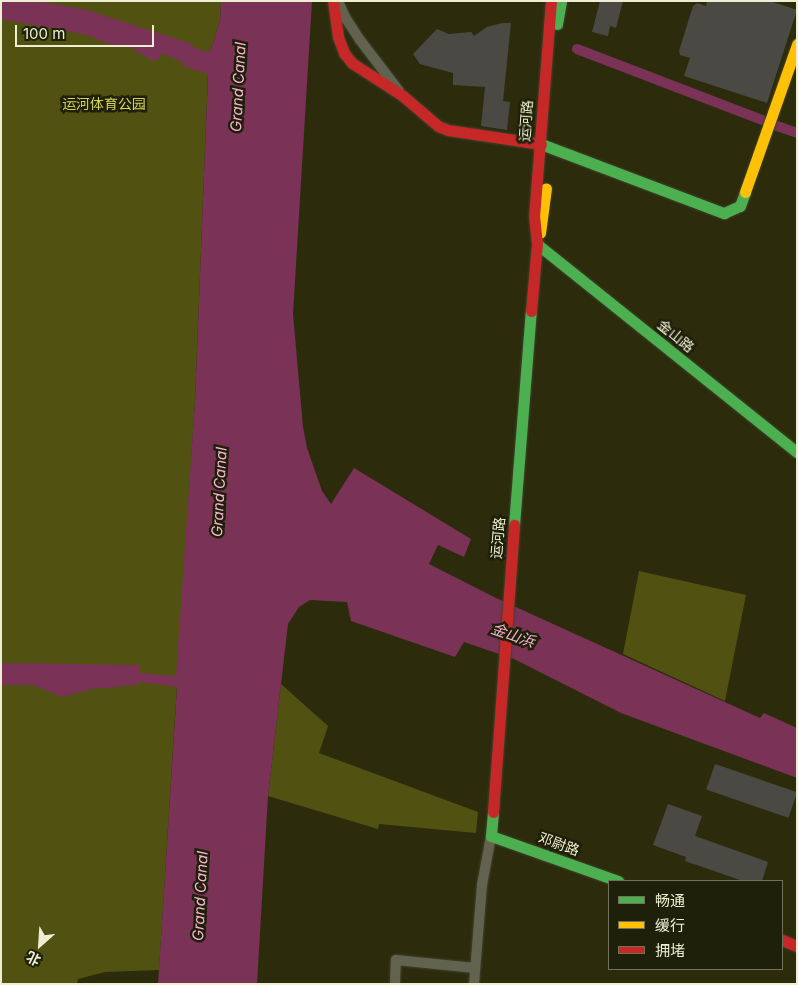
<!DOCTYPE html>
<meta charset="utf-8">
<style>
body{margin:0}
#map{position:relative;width:798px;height:985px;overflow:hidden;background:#2c2c0d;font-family:Inter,"Noto Sans SC",sans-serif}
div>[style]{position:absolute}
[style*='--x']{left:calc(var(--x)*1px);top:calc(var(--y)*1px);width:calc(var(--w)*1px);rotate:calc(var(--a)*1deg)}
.green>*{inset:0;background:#515211}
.water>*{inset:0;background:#7a3257}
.canal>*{height:10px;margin:-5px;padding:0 5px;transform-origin:5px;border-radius:5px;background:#7a3257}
.building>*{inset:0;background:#4a4943;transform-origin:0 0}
.roads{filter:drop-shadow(0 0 1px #41412d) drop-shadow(0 0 1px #41412d)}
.street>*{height:10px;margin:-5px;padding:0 5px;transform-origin:5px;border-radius:5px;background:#62634e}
.fast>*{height:11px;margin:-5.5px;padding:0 5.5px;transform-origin:5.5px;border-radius:5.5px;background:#4caf50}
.slow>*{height:11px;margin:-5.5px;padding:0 5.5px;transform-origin:5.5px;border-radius:5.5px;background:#ffc107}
.jam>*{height:11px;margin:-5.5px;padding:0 5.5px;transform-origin:5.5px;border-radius:5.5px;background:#c62828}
span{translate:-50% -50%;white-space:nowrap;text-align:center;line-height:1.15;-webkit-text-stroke:5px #1f2009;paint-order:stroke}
.park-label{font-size:14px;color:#d4d555}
.street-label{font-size:14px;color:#edeed2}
.water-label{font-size:15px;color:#f8b3d3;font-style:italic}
.frame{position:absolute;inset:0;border:2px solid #edeed2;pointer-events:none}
.legend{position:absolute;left:608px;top:880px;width:175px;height:90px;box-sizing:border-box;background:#1f2009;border:1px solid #717259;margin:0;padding:6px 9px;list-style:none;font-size:15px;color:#edeed2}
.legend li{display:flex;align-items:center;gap:10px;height:25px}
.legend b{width:25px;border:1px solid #717259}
.north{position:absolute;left:15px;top:920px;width:50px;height:50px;-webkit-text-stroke:4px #1f2009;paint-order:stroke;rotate:206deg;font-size:14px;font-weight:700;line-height:20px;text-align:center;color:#edeed2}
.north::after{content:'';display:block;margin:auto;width:18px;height:22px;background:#edeed2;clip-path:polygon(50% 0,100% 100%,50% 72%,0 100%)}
.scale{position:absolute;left:15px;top:25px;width:139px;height:22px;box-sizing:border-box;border:2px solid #edeed2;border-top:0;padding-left:6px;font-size:15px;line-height:18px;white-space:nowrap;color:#edeed2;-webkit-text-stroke:4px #1f2009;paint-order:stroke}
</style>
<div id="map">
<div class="green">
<i style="clip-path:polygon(1px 1px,221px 1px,220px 21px,211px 49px,208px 74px,195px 401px,159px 970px,105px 972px,78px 979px,77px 984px,1px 984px)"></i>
<i style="clip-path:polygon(639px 571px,746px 595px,725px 701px,623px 654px)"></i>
<i style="clip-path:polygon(281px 684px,328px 726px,319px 753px,478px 812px,476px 833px,379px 824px,378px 829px,268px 796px)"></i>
</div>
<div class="water">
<i style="clip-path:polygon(1px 1px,36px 1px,87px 10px,192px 44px,193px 47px,207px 52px,211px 49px,220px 21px,221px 1px,312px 1px,293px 314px,303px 427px,307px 448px,322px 491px,331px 504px,354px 468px,471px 539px,464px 557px,438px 545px,429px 564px,496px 598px,760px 718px,764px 713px,797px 728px,797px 778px,621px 713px,514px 659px,464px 642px,455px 657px,351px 621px,347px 602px,310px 600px,299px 607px,288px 624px,268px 796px,257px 984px,158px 984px,177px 687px,140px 682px,137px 685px,92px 689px,62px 697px,33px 685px,1px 685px,1px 663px,140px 665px,140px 673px,176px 676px,195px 401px,208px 74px,183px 66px,184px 63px,162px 53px,158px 60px,153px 61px,131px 48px,102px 42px,88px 35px,1px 19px)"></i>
</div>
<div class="canal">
<i style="--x:577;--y:49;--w:198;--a:21"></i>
<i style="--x:777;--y:126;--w:21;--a:19"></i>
</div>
<div class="building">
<i style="clip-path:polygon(600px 1px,623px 1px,616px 28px,610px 26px,608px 36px,592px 32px)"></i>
<i style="clip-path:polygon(707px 1px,770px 1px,797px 10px,767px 103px,684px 76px,690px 58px,680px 55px,679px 51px,693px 6px,697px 3px,706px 6px)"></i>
<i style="clip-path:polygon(502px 23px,511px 23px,503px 101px,510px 102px,507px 130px,481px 126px,485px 87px,453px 85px,453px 73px,420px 64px,413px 54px,437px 29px,449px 34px,471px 32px,474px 36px,487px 27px)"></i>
<i style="left:715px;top:764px;width:87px;height:27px;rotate:19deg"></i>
<i style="clip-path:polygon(668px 804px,702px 816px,695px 836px,768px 862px,762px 881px,743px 881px,685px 861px,686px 857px,653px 845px)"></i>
</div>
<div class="roads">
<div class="street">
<i style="--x:338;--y:1;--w:17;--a:66"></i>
<i style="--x:345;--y:17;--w:27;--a:57"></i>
<i style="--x:360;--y:40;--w:64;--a:52.6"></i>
<i style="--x:395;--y:984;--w:24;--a:-88"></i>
<i style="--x:396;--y:960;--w:79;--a:5.8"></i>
<i style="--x:474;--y:984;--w:99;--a:-85.4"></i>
<i style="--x:482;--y:885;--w:50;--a:-79.6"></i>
</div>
<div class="fast">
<i style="--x:557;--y:24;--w:23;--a:-80"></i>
<i style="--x:541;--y:144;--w:196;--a:20.7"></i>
<i style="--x:724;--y:213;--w:17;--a:-24"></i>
<i style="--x:740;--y:206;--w:15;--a:-70"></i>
<i style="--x:537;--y:244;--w:333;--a:38.7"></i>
<i style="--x:514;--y:525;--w:215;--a:-85.5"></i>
<i style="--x:493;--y:812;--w:24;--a:95"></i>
<i style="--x:491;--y:836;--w:135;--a:19.5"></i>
</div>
<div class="slow">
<i style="--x:745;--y:192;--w:157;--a:-70.6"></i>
<i style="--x:540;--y:233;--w:45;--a:-82.4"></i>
</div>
<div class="jam">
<i style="--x:333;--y:1;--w:36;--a:82"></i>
<i style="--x:338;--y:37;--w:17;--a:69"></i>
<i style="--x:344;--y:53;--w:13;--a:51"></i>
<i style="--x:352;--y:63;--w:61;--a:32.9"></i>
<i style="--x:403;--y:96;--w:46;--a:40.6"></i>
<i style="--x:438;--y:126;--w:11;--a:22"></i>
<i style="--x:448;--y:130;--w:94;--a:8.6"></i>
<i style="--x:531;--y:311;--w:67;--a:-84.9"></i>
<i style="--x:537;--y:244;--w:27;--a:-96"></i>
<i style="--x:534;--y:217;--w:217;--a:-85.5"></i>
<i style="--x:493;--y:812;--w:288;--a:-85.8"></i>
<i style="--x:782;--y:940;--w:16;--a:22"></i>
</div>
</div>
<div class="park-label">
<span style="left:104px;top:104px">运河体育公园</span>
</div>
<div class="street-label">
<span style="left:526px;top:121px;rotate:-86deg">运河路</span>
<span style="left:676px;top:336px;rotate:39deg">金山路</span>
<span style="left:498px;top:538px;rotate:-85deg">运河路</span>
<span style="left:559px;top:844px;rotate:20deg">邓尉路</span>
</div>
<div class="water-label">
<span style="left:238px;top:87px;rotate:-87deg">Grand Canal</span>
<span style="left:219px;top:492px;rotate:-87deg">Grand Canal</span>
<span style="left:513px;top:635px;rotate:19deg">金山浜</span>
<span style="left:200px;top:896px;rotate:-87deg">Grand Canal</span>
</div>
<div class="frame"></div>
<ul class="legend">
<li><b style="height:6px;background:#4caf50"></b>畅通</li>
<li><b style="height:6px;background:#ffc107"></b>缓行</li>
<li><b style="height:6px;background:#c62828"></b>拥堵</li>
</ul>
<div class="north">北</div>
<div class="scale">100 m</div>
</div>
